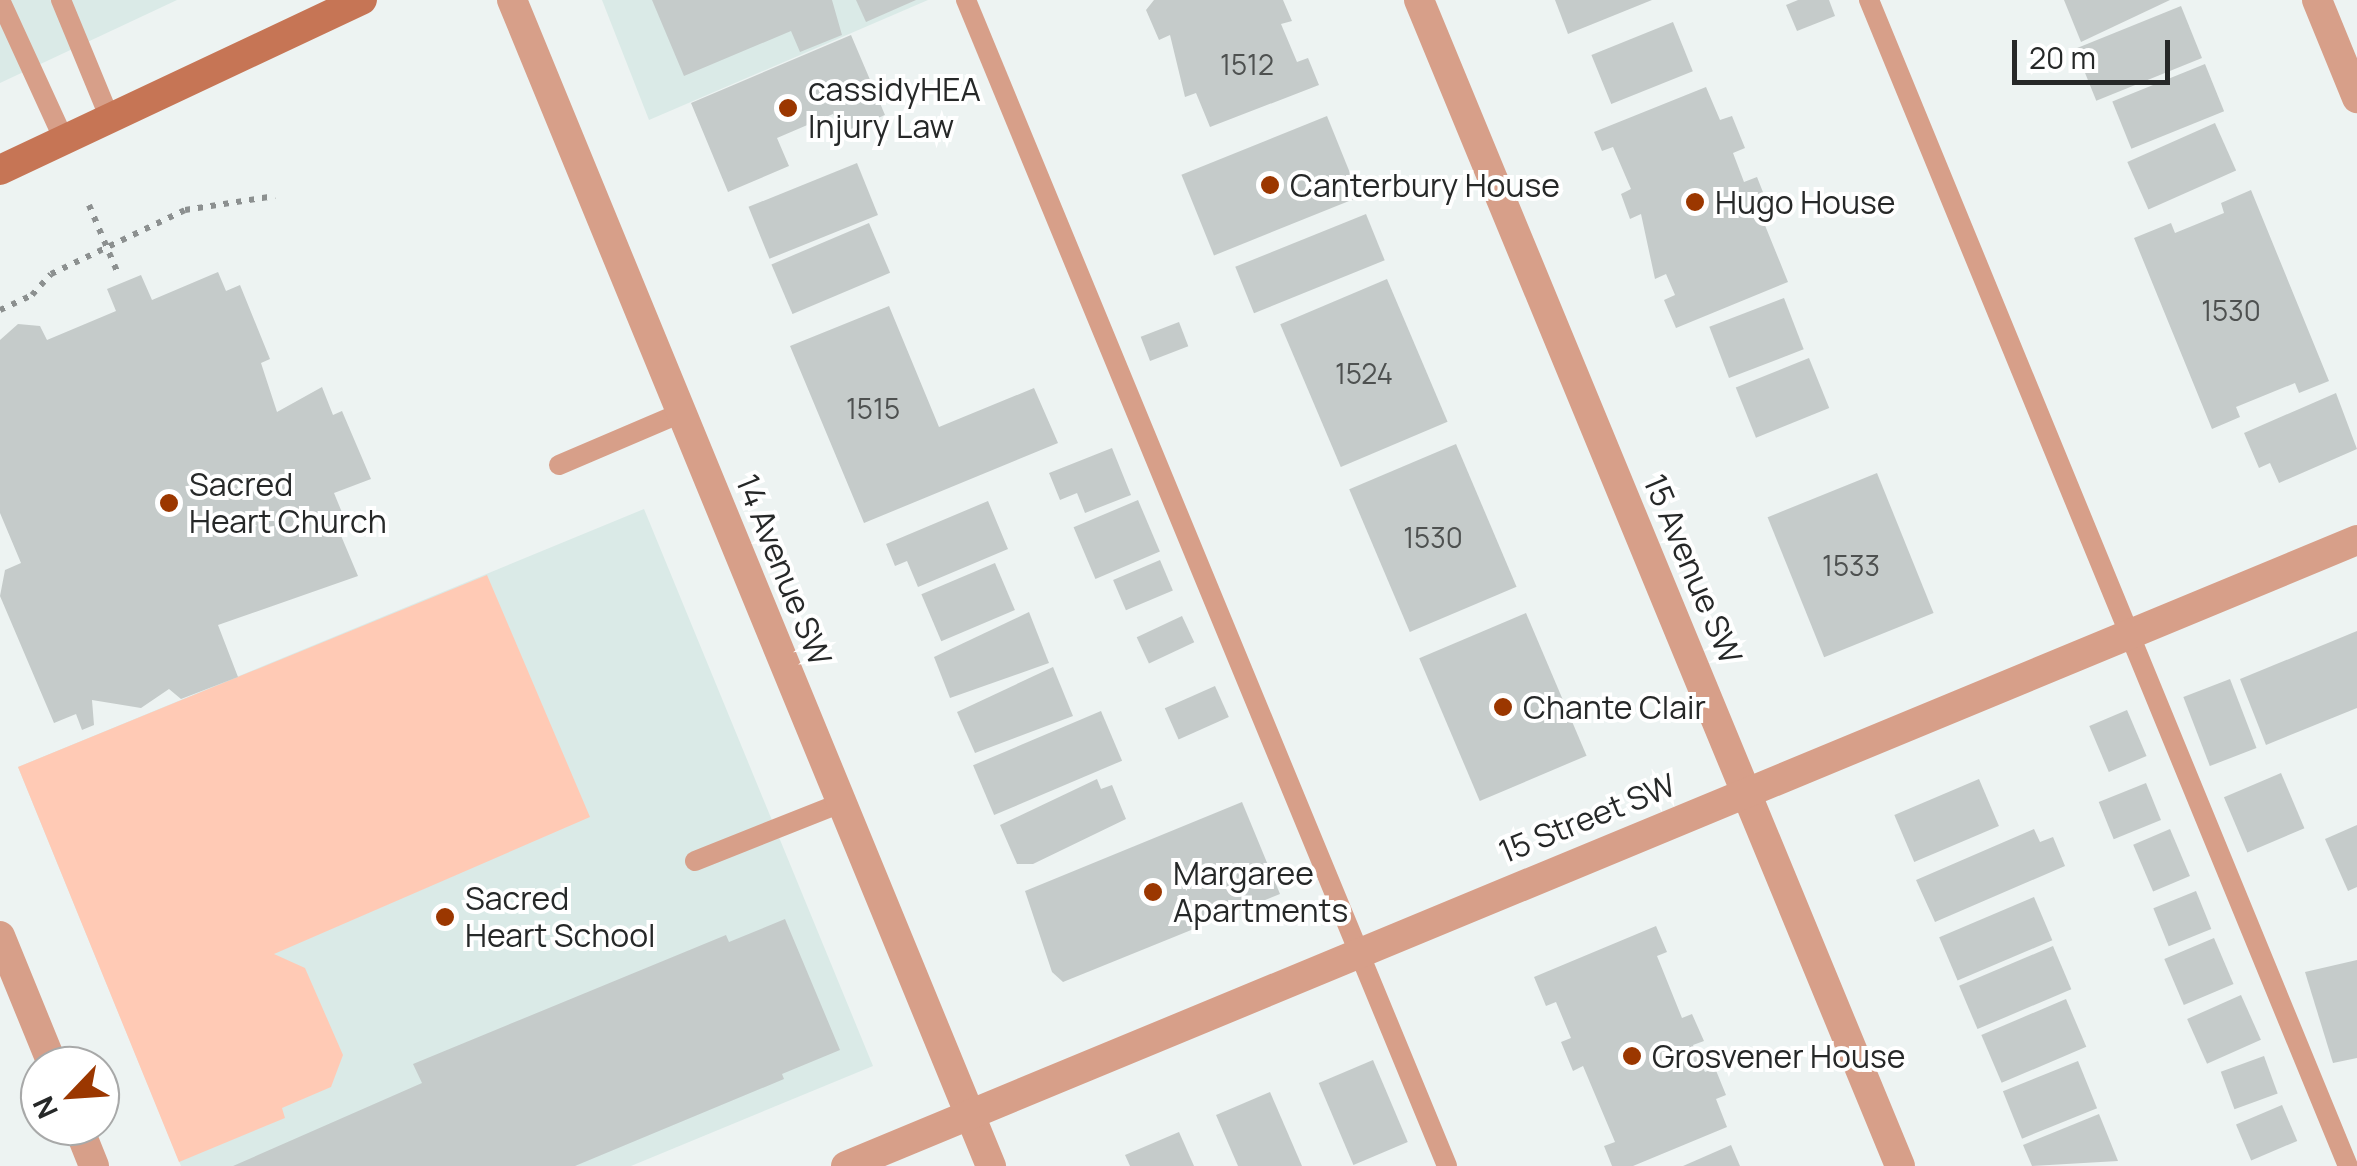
<!DOCTYPE html>
<style>
body{margin:0}
#map{position:relative;width:2357px;height:1166px;overflow:hidden;background:#edf3f2;font-family:Manrope,sans-serif}
div>[style]{position:absolute}
[style*='--x']{left:calc(var(--x)*1px);top:calc(var(--y)*1px);width:calc(var(--w)*1px);rotate:calc(var(--a)*1deg)}
.built>*{inset:0;background:#daeae7}
.green>*{inset:0;background:#ffcab5}
.building>*{inset:0;background:#c5cbca;transform-origin:0 0}
.path>*{height:6px;margin-top:-3px;transform-origin:0;background:repeating-linear-gradient(90deg,#8c9090 0 5px,transparent 0 13px)}
.service>*{height:20px;margin:-10px;padding:0 10px;transform-origin:10px;border-radius:10px;background:#d79f89}
.minor>*{height:30px;margin:-15px;padding:0 15px;transform-origin:15px;border-radius:15px;background:#d79f89}
.secondary>*{height:30px;margin:-15px;padding:0 15px;transform-origin:15px;border-radius:15px;background:#c67555}
.dots>*{width:28px;height:28px;translate:-50% -50%;box-sizing:border-box;border:5px solid #fff;border-radius:50%}
span{translate:-50% -50%;white-space:nowrap;text-align:center;line-height:1.15;-webkit-text-stroke:8px #fff;paint-order:stroke}
.number-label{font-size:28px;color:#4e5150}
.number-label span{-webkit-text-stroke-width:0}
.poi-label{font-size:32px;color:#262828}
.left{translate:0 -50%;text-align:left}
.street-label{font-size:32px;color:#262828}
.north{position:absolute;left:20px;top:1046px;width:100px;height:100px;box-sizing:border-box;background:#fff;border:2px solid #a8a9a9;border-radius:50%;rotate:245deg;font-size:28px;font-weight:700;line-height:40px;text-align:center;color:#262828}
.north::after{content:'';display:block;margin:auto;width:35px;height:45px;background:#9b3700;clip-path:polygon(50% 0,100% 100%,50% 72%,0 100%)}
.scale{position:absolute;left:2012px;top:40px;width:158px;height:45px;box-sizing:border-box;border:5px solid #262828;border-top:0;padding-left:12px;font-size:30px;line-height:35px;white-space:nowrap;color:#262828;-webkit-text-stroke:8px #fff;paint-order:stroke}
</style>
<div id="map">
<div class="built">
<i style="clip-path:polygon(0 0,177px 0,0 83px)"></i>
<i style="clip-path:polygon(602px 0,928px 0,649px 120px)"></i>
<i style="clip-path:polygon(644px 509px,873px 1066px,631px 1166px,181px 1166px,18px 767px)"></i>
</div>
<div class="green">
<i style="clip-path:polygon(487px 575px,590px 817px,274px 954px,305px 968px,343px 1055px,331px 1087px,282px 1108px,285px 1118px,179px 1162px,18px 767px)"></i>
</div>
<div class="building">
<i style="clip-path:polygon(652px 0,832px 0,842px 35px,800px 52px,791px 31px,684px 76px)"></i>
<i style="clip-path:polygon(856px 0,916px 0,866px 22px)"></i>
<i style="clip-path:polygon(1154px 0,1283px 0,1292px 21px,1281px 24px,1297px 62px,1308px 58px,1319px 85px,1210px 127px,1196px 93px,1185px 97px,1170px 35px,1159px 40px,1146px 10px)"></i>
<i style="clip-path:polygon(1555px 0,1652px 0,1568px 34px)"></i>
<i style="clip-path:polygon(1798px 0,1829px 0,1835px 16px,1797px 31px,1786px 5px)"></i>
<i style="clip-path:polygon(2064px 0,2170px 0,2081px 42px)"></i>
<i style="left:2181px;top:6px;width:56px;height:114px;rotate:68deg"></i>
<i style="left:1673px;top:22px;width:53px;height:88px;rotate:68deg"></i>
<i style="clip-path:polygon(851px 35px,885px 115px,841px 133px,833px 114px,777px 138px,789px 166px,728px 192px,691px 103px)"></i>
<i style="left:2205px;top:64px;width:51px;height:100px;rotate:68deg"></i>
<i style="clip-path:polygon(1706px 87px,1720px 120px,1732px 116px,1745px 148px,1733px 153px,1744px 182px,1757px 177px,1770px 210px,1760px 213px,1788px 282px,1676px 328px,1664px 300px,1675px 295px,1666px 274px,1655px 279px,1641px 214px,1630px 219px,1621px 194px,1631px 189px,1613px 147px,1602px 151px,1594px 132px)"></i>
<i style="left:1327px;top:116px;width:87px;height:157px;rotate:68deg"></i>
<i style="left:2215px;top:123px;width:52px;height:96px;rotate:66deg"></i>
<i style="left:857px;top:163px;width:56px;height:117px;rotate:68deg"></i>
<i style="clip-path:polygon(2251px 190px,2329px 381px,2299px 393px,2295px 383px,2236px 407px,2240px 417px,2212px 429px,2134px 238px,2171px 223px,2175px 233px,2224px 213px,2221px 203px)"></i>
<i style="left:1366px;top:214px;width:50px;height:141px;rotate:68deg"></i>
<i style="left:869px;top:223px;width:54px;height:106px;rotate:67deg"></i>
<i style="clip-path:polygon(218px 272px,226px 291px,240px 285px,270px 359px,261px 363px,277px 412px,322px 387px,333px 415px,342px 411px,371px 479px,334px 493px,343px 515px,334px 519px,358px 576px,218px 625px,238px 677px,181px 699px,169px 689px,141px 708px,92px 700px,94px 725px,82px 730px,76px 714px,54px 723px,0 596px,5px 570px,21px 563px,0 513px,0 340px,18px 324px,40px 326px,47px 340px,116px 311px,107px 289px,141px 275px,152px 300px)"></i>
<i style="left:1387px;top:279px;width:155px;height:116px;rotate:67deg"></i>
<i style="left:1784px;top:298px;width:55px;height:80px;rotate:69deg"></i>
<i style="clip-path:polygon(889px 306px,939px 427px,1034px 388px,1058px 443px,864px 523px,790px 346px)"></i>
<i style="left:1179px;top:322px;width:26px;height:41px;rotate:69deg"></i>
<i style="left:1809px;top:358px;width:54px;height:79px;rotate:68deg"></i>
<i style="clip-path:polygon(2336px 393px,2357px 449px,2279px 483px,2270px 463px,2259px 468px,2244px 433px)"></i>
<i style="left:1456px;top:444px;width:155px;height:116px;rotate:67deg"></i>
<i style="clip-path:polygon(1112px 448px,1131px 495px,1085px 513px,1077px 493px,1060px 500px,1049px 473px)"></i>
<i style="left:1877px;top:473px;width:151px;height:118px;rotate:68deg"></i>
<i style="left:1138px;top:500px;width:56px;height:70px;rotate:67deg"></i>
<i style="clip-path:polygon(988px 501px,1008px 549px,918px 587px,907px 561px,895px 566px,886px 544px)"></i>
<i style="left:1160px;top:560px;width:33px;height:51px;rotate:67deg"></i>
<i style="left:995px;top:563px;width:51px;height:80px;rotate:67deg"></i>
<i style="clip-path:polygon(1029px 612px,1049px 663px,950px 698px,934px 657px)"></i>
<i style="left:1526px;top:613px;width:155px;height:116px;rotate:67deg"></i>
<i style="left:1182px;top:616px;width:29px;height:50px;rotate:65deg"></i>
<i style="clip-path:polygon(2357px 631px,2357px 708px,2266px 745px,2240px 679px)"></i>
<i style="clip-path:polygon(1053px 667px,1073px 716px,975px 753px,957px 712px)"></i>
<i style="left:2230px;top:679px;width:74px;height:50px;rotate:69deg"></i>
<i style="left:1215px;top:686px;width:34px;height:55px;rotate:66deg"></i>
<i style="left:2127px;top:710px;width:50px;height:41px;rotate:67deg"></i>
<i style="left:1101px;top:711px;width:54px;height:139px;rotate:67deg"></i>
<i style="left:2281px;top:773px;width:60px;height:62px;rotate:67deg"></i>
<i style="clip-path:polygon(1097px 779px,1101px 789px,1112px 785px,1126px 819px,1033px 864px,1017px 864px,1000px 825px)"></i>
<i style="left:1979px;top:779px;width:51px;height:92px;rotate:67deg"></i>
<i style="left:2146px;top:783px;width:40px;height:51px;rotate:68deg"></i>
<i style="clip-path:polygon(1242px 802px,1280px 894px,1063px 982px,1052px 972px,1025px 891px)"></i>
<i style="clip-path:polygon(2357px 825px,2357px 887px,2348px 891px,2325px 839px)"></i>
<i style="clip-path:polygon(2034px 829px,2040px 842px,2053px 837px,2065px 866px,1935px 922px,1916px 880px)"></i>
<i style="left:2170px;top:829px;width:51px;height:40px;rotate:67deg"></i>
<i style="left:2196px;top:891px;width:41px;height:46px;rotate:68deg"></i>
<i style="left:2034px;top:897px;width:47px;height:103px;rotate:67deg"></i>
<i style="clip-path:polygon(785px 919px,840px 1050px,782px 1074px,784px 1079px,575px 1166px,233px 1166px,422px 1083px,413px 1064px,726px 935px,729px 942px)"></i>
<i style="clip-path:polygon(1656px 926px,1667px 952px,1657px 956px,1682px 1018px,1692px 1014px,1704px 1041px,1693px 1045px,1705px 1072px,1715px 1068px,1726px 1095px,1716px 1099px,1727px 1127px,1633px 1166px,1612px 1166px,1604px 1146px,1615px 1142px,1583px 1066px,1573px 1071px,1561px 1042px,1571px 1038px,1556px 1002px,1546px 1006px,1534px 977px)"></i>
<i style="left:2214px;top:938px;width:50px;height:54px;rotate:67deg"></i>
<i style="left:2053px;top:946px;width:47px;height:102px;rotate:67deg"></i>
<i style="clip-path:polygon(2357px 960px,2357px 1058px,2333px 1063px,2305px 972px)"></i>
<i style="left:2241px;top:995px;width:49px;height:59px;rotate:66deg"></i>
<i style="left:2066px;top:999px;width:52px;height:92px;rotate:67deg"></i>
<i style="left:2264px;top:1056px;width:40px;height:46px;rotate:70deg"></i>
<i style="left:1373px;top:1060px;width:89px;height:59px;rotate:67deg"></i>
<i style="left:2078px;top:1061px;width:51px;height:81px;rotate:68deg"></i>
<i style="clip-path:polygon(1270px 1092px,1302px 1166px,1238px 1166px,1216px 1115px)"></i>
<i style="left:2282px;top:1105px;width:39px;height:50px;rotate:67deg"></i>
<i style="clip-path:polygon(2099px 1114px,2118px 1161px,2032px 1166px,2023px 1145px)"></i>
<i style="clip-path:polygon(1179px 1132px,1194px 1166px,1130px 1166px,1125px 1155px)"></i>
<i style="clip-path:polygon(1731px 1145px,1740px 1166px,1683px 1166px)"></i>
</div>
<div class="path">
<i style="--x:89;--y:205;--w:77;--a:67.1"></i>
<i style="--x:0;--y:310;--w:35;--a:-25"></i>
<i style="--x:32;--y:295;--w:28;--a:-48"></i>
<i style="--x:51;--y:274;--w:148;--a:-25.5"></i>
<i style="--x:185;--y:210;--w:91;--a:-8.8"></i>
</div>
<div class="service">
<i style="--x:0;--y:0;--w:154;--a:65.4"></i>
<i style="--x:61;--y:0;--w:129;--a:67.6"></i>
<i style="--x:966;--y:0;--w:1261;--a:67.58"></i>
<i style="--x:1869;--y:0;--w:1261;--a:67.67"></i>
<i style="--x:559;--y:465;--w:133;--a:-23.1"></i>
<i style="--x:695;--y:861;--w:157;--a:-21.7"></i>
</div>
<div class="minor">
<i style="--x:512;--y:0;--w:1261;--a:67.67"></i>
<i style="--x:1419;--y:0;--w:1261;--a:67.58"></i>
<i style="--x:2317;--y:0;--w:106;--a:67.8"></i>
<i style="--x:0;--y:936;--w:140;--a:67.8"></i>
<i style="--x:78;--y:1126;--w:43;--a:68.2"></i>
<i style="--x:846;--y:1166;--w:1636;--a:-22.5"></i>
</div>
<div class="secondary">
<i style="--x:0;--y:170;--w:400;--a:-25.2"></i>
</div>
<div class="dots">
<i style="left:788px;top:108px;background:#9b3700"></i>
<i style="left:1270px;top:185px;background:#9b3700"></i>
<i style="left:1695px;top:202px;background:#9b3700"></i>
<i style="left:169px;top:503px;background:#9b3700"></i>
<i style="left:1503px;top:707px;background:#9b3700"></i>
<i style="left:1153px;top:892px;background:#9b3700"></i>
<i style="left:445px;top:917px;background:#9b3700"></i>
<i style="left:1632px;top:1056px;background:#9b3700"></i>
</div>
<div class="number-label">
<span style="left:1247px;top:64px">1512</span>
<span style="left:2231px;top:310px">1530</span>
<span style="left:1364px;top:373px">1524</span>
<span style="left:873px;top:408px">1515</span>
<span style="left:1433px;top:537px">1530</span>
<span style="left:1851px;top:565px">1533</span>
</div>
<div class="poi-label">
<span class="left" style="left:808px;top:108px">cassidyHEA<br>Injury Law</span>
<span class="left" style="left:1290px;top:185px">Canterbury House</span>
<span class="left" style="left:1715px;top:202px">Hugo House</span>
<span class="left" style="left:189px;top:503px">Sacred<br>Heart Church</span>
<span class="left" style="left:1523px;top:707px">Chante Clair</span>
<span class="left" style="left:1173px;top:892px">Margaree<br>Apartments</span>
<span class="left" style="left:465px;top:917px">Sacred<br>Heart School</span>
<span class="left" style="left:1652px;top:1056px">Grosvener House</span>
</div>
<div class="street-label">
<span style="left:1693px;top:569px;rotate:67deg">15 Avenue SW</span>
<span style="left:784px;top:570px;rotate:68deg">14 Avenue SW</span>
<span style="left:1587px;top:818px;rotate:-22deg">15 Street SW</span>
</div>
<div class="north">N</div>
<div class="scale">20 m</div>
</div>
